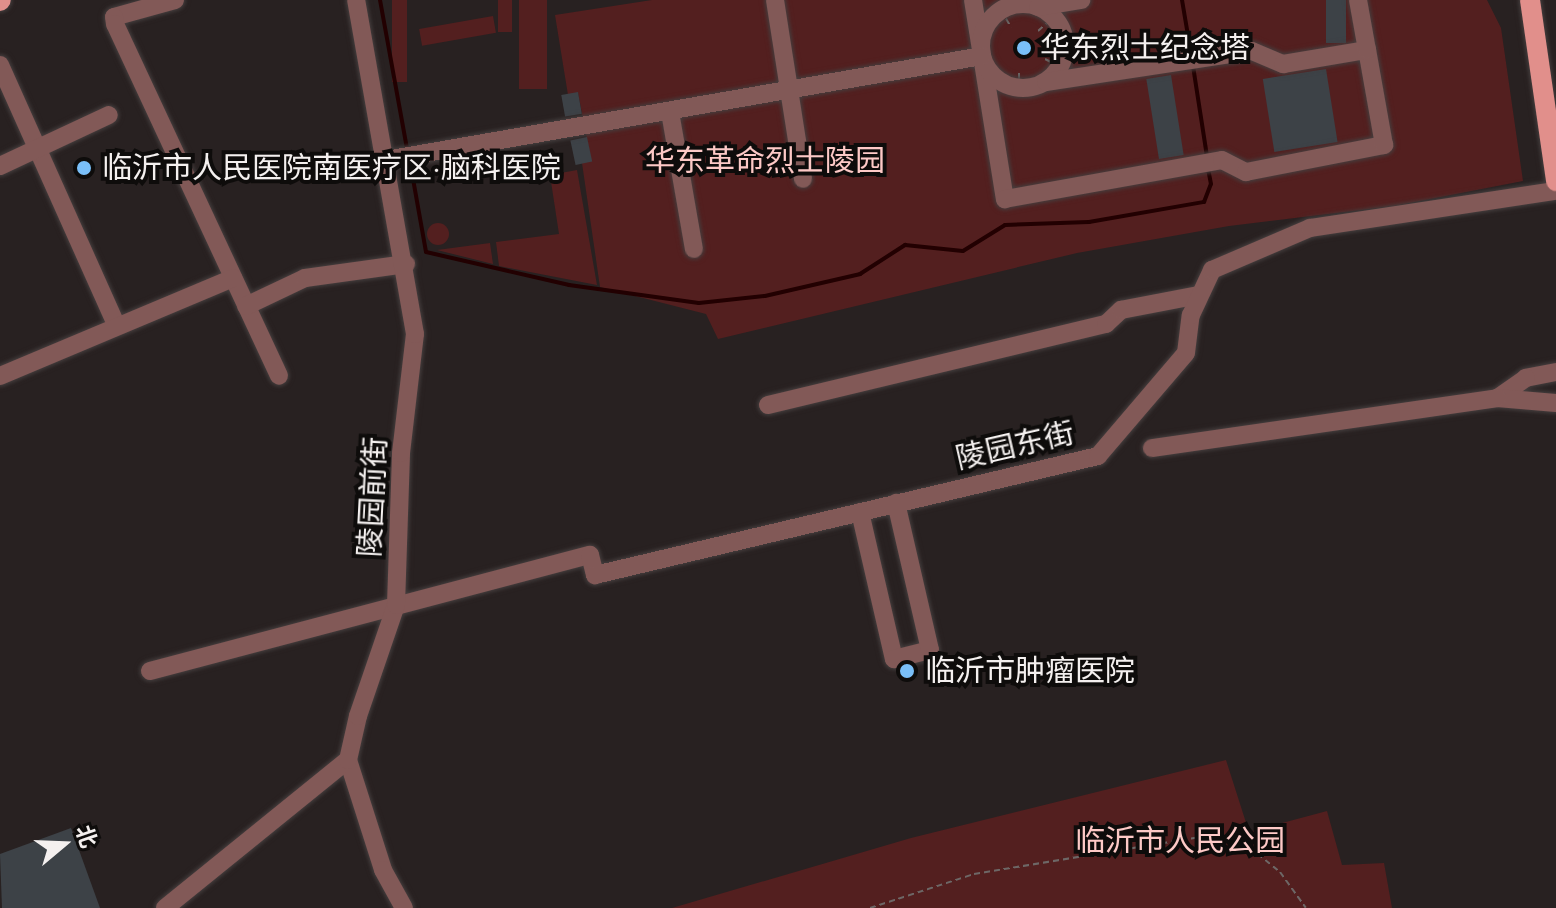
<!DOCTYPE html>
<meta charset="utf-8">
<style>
body{margin:0}
#map{position:relative;width:1556px;height:908px;overflow:hidden;background:#282121;font-family:Jost,"Noto Sans SC",sans-serif}
div>[style]{position:absolute}
[style*='--x']{left:calc(var(--x)*1px);top:calc(var(--y)*1px);width:calc(var(--w)*1px);rotate:calc(var(--a)*1deg)}
.green>*{inset:0;background:#531f1f;transform-origin:0 0}
.round{border-radius:50%}
.stream>*{height:4px;margin:-2px;padding:0 2px;transform-origin:2px;border-radius:2px;background:#220001}
.building>*{inset:0;background:#3d4247;transform-origin:0 0}
.path>*{height:2px;margin-top:-1px;transform-origin:0;background:repeating-linear-gradient(90deg,#6d6766 0 6px,transparent 0 10px)}
.roads{filter:drop-shadow(0 0 2px #453e3e) drop-shadow(0 0 2px #453e3e)}
.minor>*{height:18px;margin:-9px;padding:0 9px;transform-origin:9px;border-radius:9px;background:#825957}
.minor>.ring{margin:-9px;padding:0;box-sizing:content-box;background:none;border:18px solid #825957;border-radius:50%}
.major>*{height:20px;margin:-10px;padding:0 10px;transform-origin:10px;border-radius:10px;background:#e18f8b}
.dots>*{width:22px;height:22px;translate:-50% -50%;box-sizing:border-box;border:4px solid #0e0c0b;border-radius:50%}
span{translate:-50% -50%;white-space:nowrap;text-align:center;line-height:1.15;-webkit-text-stroke:8px #0e0c0b;paint-order:stroke}
.poi-label{font-size:30px;color:#f4f0ef}
.left{translate:0 -50%;text-align:left}
.park-label{font-size:30px;color:#fdc9c6}
.street-label{font-size:30px;color:#f4f0ef}
.north{position:absolute;left:24px;top:804px;width:80px;height:80px;-webkit-text-stroke:6px #0e0c0b;paint-order:stroke;rotate:71deg;font-size:22px;font-weight:700;line-height:32px;text-align:center;color:#f4f0ef}
.north::after{content:'';display:block;margin:auto;width:28px;height:36px;background:#f4f0ef;clip-path:polygon(50% 0,100% 100%,50% 72%,0 100%)}
</style>
<div id="map">
<div class="green">
<i style="left:392px;top:0;width:15px;height:82px"></i>
<i style="left:498px;top:0;width:14px;height:32px"></i>
<i style="left:519px;top:0;width:28px;height:89px"></i>
<i style="clip-path:polygon(652px 0,1487px 0,1501px 28px,1523px 181px,1394px 206px,1229px 226px,1077px 253px,718px 339px,706px 314px,600px 287px,582px 163px,591px 160px,578px 93px,568px 95px,555px 15px)"></i>
<i style="left:493px;top:16px;width:17px;height:75px;rotate:80deg"></i>
<i style="clip-path:polygon(577px 170px,597px 285px,499px 266px,496px 242px,559px 234px,550px 175px)"></i>
<i class="round" style="left:427px;top:223px;width:22px;height:22px"></i>
<i style="clip-path:polygon(490px 243px,493px 264px,437px 250px)"></i>
<i style="clip-path:polygon(1226px 760px,1249px 832px,1327px 811px,1342px 865px,1384px 863px,1392px 908px,672px 908px,911px 838px)"></i>
</div>
<div class="stream">
<i style="--x:380;--y:0;--w:151;--a:79.7"></i>
<i style="--x:1182;--y:0;--w:54;--a:80.4"></i>
<i style="--x:1193;--y:66;--w:91;--a:81.2"></i>
<i style="--x:410;--y:162;--w:91;--a:79.9"></i>
<i style="--x:426;--y:252;--w:147;--a:13"></i>
<i style="--x:569;--y:285;--w:131;--a:7.9"></i>
<i style="--x:699;--y:303;--w:66;--a:-6.1"></i>
<i style="--x:765;--y:296;--w:98;--a:-13"></i>
<i style="--x:860;--y:274;--w:54;--a:-32.8"></i>
<i style="--x:905;--y:245;--w:58;--a:5.9"></i>
<i style="--x:963;--y:251;--w:49;--a:-31.8"></i>
<i style="--x:1005;--y:225;--w:84;--a:-2"></i>
<i style="--x:1089;--y:222;--w:117;--a:-9.9"></i>
<i style="--x:1204;--y:202;--w:19;--a:-69"></i>
<i style="--x:1211;--y:184;--w:16;--a:-101"></i>
</div>
<div class="building">
<i style="left:1326px;top:0;width:20px;height:43px"></i>
<i style="left:1326px;top:69px;width:74px;height:64px;rotate:81deg"></i>
<i style="left:1171px;top:75px;width:81px;height:25px;rotate:81deg"></i>
<i style="left:578px;top:92px;width:22px;height:17px;rotate:80deg"></i>
<i style="left:587px;top:137px;width:25px;height:17px;rotate:78deg"></i>
<i style="clip-path:polygon(71px 828px,100px 908px,2px 908px,0 854px)"></i>
</div>
<div class="path">
<i style="--x:1001;--y:10;--w:20;--a:60"></i>
<i style="--x:1038;--y:31;--w:15;--a:-42"></i>
<i style="--x:1045;--y:59;--w:11;--a:27"></i>
<i style="--x:1019;--y:89;--w:16;--a:-90"></i>
<i style="--x:870;--y:908;--w:109;--a:-18.1"></i>
<i style="--x:974;--y:874;--w:234;--a:-9.3"></i>
<i style="--x:1205;--y:836;--w:37;--a:8"></i>
<i style="--x:1242;--y:841;--w:49;--a:39.2"></i>
<i style="--x:1280;--y:872;--w:44;--a:54.2"></i>
</div>
<div class="roads">
<div class="minor">
<i style="--x:175;--y:0;--w:63;--a:164.4"></i>
<i style="--x:114;--y:17;--w:7;--a:82"></i>
<i style="--x:115;--y:24;--w:388;--a:65"></i>
<i style="--x:775;--y:0;--w:181;--a:81.1"></i>
<i style="--x:973;--y:0;--w:202;--a:80.9"></i>
<i style="--x:1005;--y:199;--w:220;--a:-10.2"></i>
<i style="--x:1222;--y:160;--w:27;--a:27"></i>
<i style="--x:1246;--y:172;--w:141;--a:-11.1"></i>
<i style="--x:1384;--y:145;--w:97;--a:-100.1"></i>
<i class="ring" style="left:981px;top:4px;width:66px;height:66px"></i>
<i style="--x:1038;--y:7;--w:44;--a:-9.2"></i>
<i style="--x:0;--y:65;--w:284;--a:65.9"></i>
<i style="--x:1046;--y:82;--w:208;--a:-8.6"></i>
<i style="--x:1252;--y:51;--w:34;--a:23"></i>
<i style="--x:1283;--y:64;--w:85;--a:-9.5"></i>
<i style="--x:1367;--y:50;--w:51;--a:-100.2"></i>
<i style="--x:670;--y:112;--w:139;--a:80.1"></i>
<i style="--x:386;--y:160;--w:605;--a:-9.9"></i>
<i style="--x:0;--y:166;--w:120;--a:-25.1"></i>
<i style="--x:246;--y:306;--w:65;--a:-25.4"></i>
<i style="--x:305;--y:278;--w:102;--a:-7.9"></i>
<i style="--x:1556;--y:372;--w:31;--a:169"></i>
<i style="--x:1526;--y:378;--w:35;--a:145"></i>
<i style="--x:1497;--y:398;--w:59;--a:4.8"></i>
<i style="--x:0;--y:376;--w:253;--a:-22.8"></i>
<i style="--x:768;--y:405;--w:348;--a:-13.5"></i>
<i style="--x:1106;--y:324;--w:21;--a:-43"></i>
<i style="--x:1121;--y:310;--w:79;--a:-10.9"></i>
<i style="--x:1152;--y:448;--w:349;--a:-8.2"></i>
<i style="--x:860;--y:512;--w:151;--a:77"></i>
<i style="--x:894;--y:659;--w:37;--a:-14"></i>
<i style="--x:930;--y:650;--w:151;--a:-103"></i>
<i style="--x:150;--y:671;--w:455;--a:-14.8"></i>
<i style="--x:590;--y:555;--w:21;--a:76"></i>
<i style="--x:595;--y:575;--w:517;--a:-13.31"></i>
<i style="--x:1098;--y:456;--w:135;--a:-49.5"></i>
<i style="--x:1186;--y:353;--w:38;--a:-83"></i>
<i style="--x:1191;--y:315;--w:50;--a:-65"></i>
<i style="--x:1212;--y:270;--w:107;--a:-23.2"></i>
<i style="--x:1310;--y:228;--w:249;--a:-8.6"></i>
<i style="--x:348;--y:760;--w:115;--a:72.3"></i>
<i style="--x:383;--y:870;--w:43;--a:61.1"></i>
<i style="--x:165;--y:908;--w:235;--a:-39"></i>
<i style="--x:348;--y:760;--w:45;--a:-77.2"></i>
<i style="--x:358;--y:716;--w:117;--a:-71.1"></i>
<i style="--x:396;--y:605;--w:152;--a:-88.1"></i>
<i style="--x:401;--y:453;--w:120;--a:-83.3"></i>
<i style="--x:415;--y:334;--w:339;--a:-100"></i>
</div>
<div class="major">
<i style="--x:1530;--y:0;--w:183;--a:81.8"></i>
<i style="--x:0;--y:1;--w:1;--a:-45"></i>
</div>
</div>
<div class="dots">
<i style="left:1024px;top:48px;background:#7abff8"></i>
<i style="left:84px;top:168px;background:#7abff8"></i>
<i style="left:907px;top:671px;background:#7abff8"></i>
</div>
<div class="poi-label">
<span class="left" style="left:1040px;top:48px">华东烈士纪念塔</span>
<span class="left" style="left:102px;top:168px">临沂市人民医院南医疗区·脑科医院</span>
<span class="left" style="left:925px;top:671px">临沂市肿瘤医院</span>
</div>
<div class="park-label">
<span style="left:765px;top:161px">华东革命烈士陵园</span>
<span style="left:1180px;top:841px">临沂市人民公园</span>
</div>
<div class="street-label">
<span style="left:1015px;top:446px;rotate:-13deg">陵园东街</span>
<span style="left:373px;top:497px;rotate:-87deg">陵园前街</span>
</div>
<div class="north">北</div>
</div>
